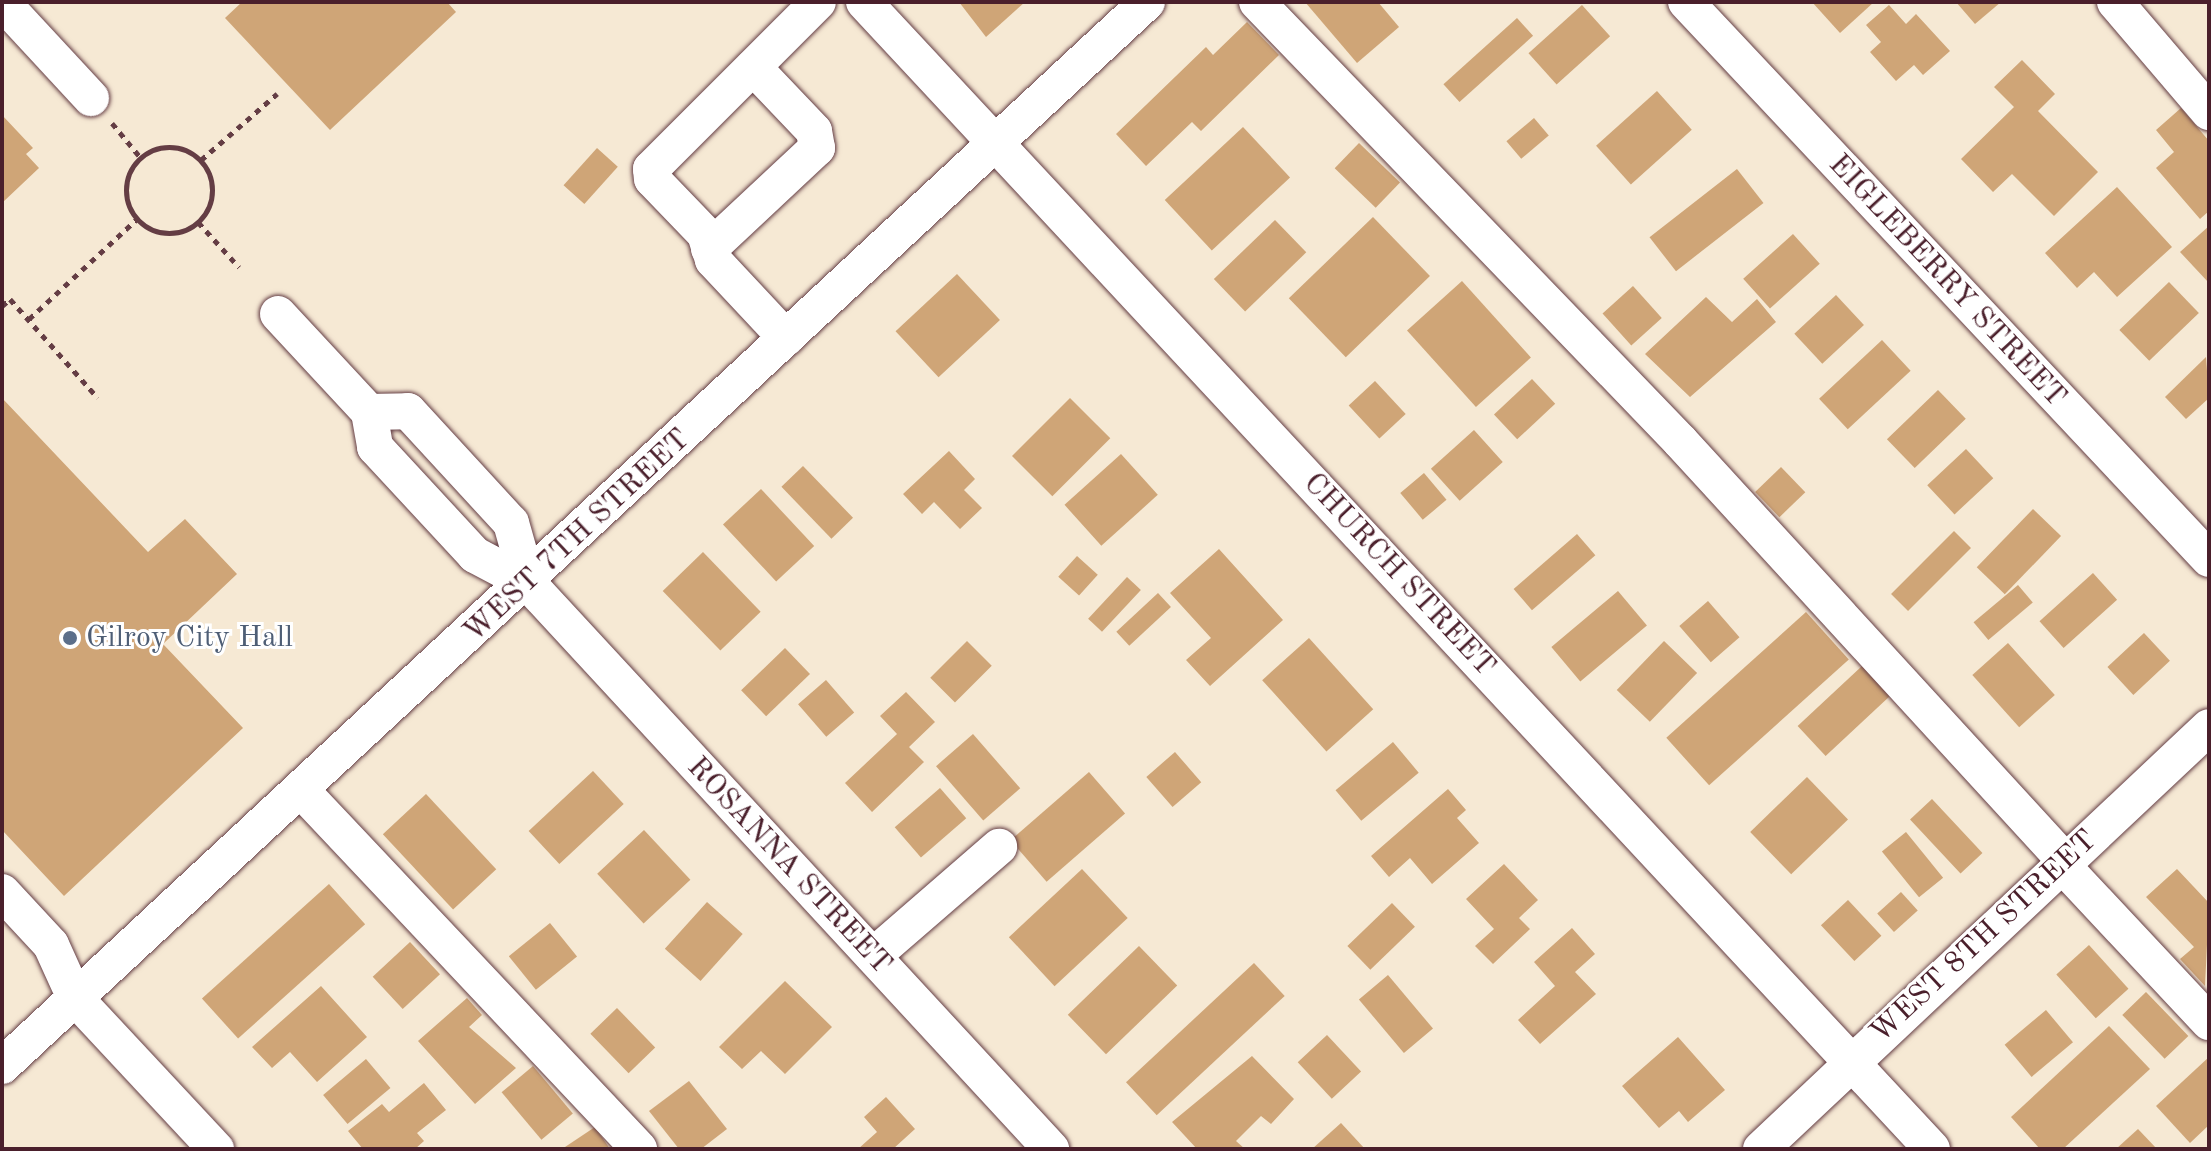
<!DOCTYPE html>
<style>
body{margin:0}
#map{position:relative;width:2211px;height:1151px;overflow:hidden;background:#f6e9d4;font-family:"Old Standard TT",serif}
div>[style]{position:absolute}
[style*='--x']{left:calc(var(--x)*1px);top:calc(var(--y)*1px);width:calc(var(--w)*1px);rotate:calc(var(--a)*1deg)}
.building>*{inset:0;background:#cfa577;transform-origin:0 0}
.path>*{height:5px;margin-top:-2.5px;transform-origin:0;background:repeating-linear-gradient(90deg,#643d44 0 6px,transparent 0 12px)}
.path>.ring{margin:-2.5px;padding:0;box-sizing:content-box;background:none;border:5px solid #643d44;border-radius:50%}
.roads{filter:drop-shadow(0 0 2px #643d44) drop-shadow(0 0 2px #643d44)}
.minor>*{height:36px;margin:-18px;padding:0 18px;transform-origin:18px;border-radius:18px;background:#fff}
.dots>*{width:22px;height:22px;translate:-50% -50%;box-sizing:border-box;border:4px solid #fff;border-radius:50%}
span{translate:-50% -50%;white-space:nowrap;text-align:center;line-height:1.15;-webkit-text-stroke:6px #fff;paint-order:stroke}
.street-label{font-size:30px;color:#4a1f2b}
.service-label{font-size:30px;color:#4e5e75}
.left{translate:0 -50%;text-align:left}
.frame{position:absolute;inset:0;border:4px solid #4a1f2b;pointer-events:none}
</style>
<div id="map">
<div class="building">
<i style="clip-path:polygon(242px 2px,447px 2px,456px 12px,330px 130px,225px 18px)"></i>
<i style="clip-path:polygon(959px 2px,1025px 2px,986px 37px)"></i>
<i style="clip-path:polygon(1305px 2px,1378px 2px,1399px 27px,1357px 63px)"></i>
<i style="clip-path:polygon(1812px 2px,1874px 2px,1840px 33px)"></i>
<i style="clip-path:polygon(1956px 2px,2001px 2px,1975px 24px)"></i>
<i style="left:1582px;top:5px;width:42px;height:72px;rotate:48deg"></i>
<i style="clip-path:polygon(1889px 5px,1906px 24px,1916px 14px,1950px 51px,1923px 75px,1914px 65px,1896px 81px,1870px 52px,1881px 42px,1866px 25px)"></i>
<i style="left:1517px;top:18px;width:24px;height:99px;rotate:48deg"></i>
<i style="clip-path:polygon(1247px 22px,1279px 55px,1201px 131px,1192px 122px,1146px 166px,1116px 134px,1206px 47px,1213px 55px)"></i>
<i style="clip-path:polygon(2022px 60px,2055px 94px,2038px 111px,2098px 172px,2054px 216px,2012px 174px,1993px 192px,1961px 159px,2014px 107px,1994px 87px)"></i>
<i style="left:1657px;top:91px;width:52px;height:82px;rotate:48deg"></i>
<i style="clip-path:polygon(2181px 108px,2209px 141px,2209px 211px,2200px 219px,2156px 168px,2174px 152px,2156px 130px)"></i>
<i style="clip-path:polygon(2px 115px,33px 148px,26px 154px,39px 168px,2px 203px)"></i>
<i style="left:1534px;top:118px;width:23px;height:36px;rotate:50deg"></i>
<i style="left:1243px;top:127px;width:69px;height:107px;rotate:47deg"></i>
<i style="left:1359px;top:143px;width:57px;height:35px;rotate:44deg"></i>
<i style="left:597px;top:148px;width:28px;height:50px;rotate:42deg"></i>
<i style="left:1737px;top:169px;width:43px;height:111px;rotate:52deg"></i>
<i style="clip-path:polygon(2117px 187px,2172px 247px,2117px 297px,2094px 272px,2077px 288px,2045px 253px)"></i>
<i style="left:1373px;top:217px;width:82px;height:117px;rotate:46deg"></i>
<i style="left:1275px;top:220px;width:45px;height:85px;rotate:46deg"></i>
<i style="clip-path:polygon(2209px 226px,2209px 283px,2180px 252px)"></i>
<i style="left:1793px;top:234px;width:40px;height:67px;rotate:48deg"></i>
<i style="left:957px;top:274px;width:63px;height:84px;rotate:47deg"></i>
<i style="left:1462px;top:281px;width:103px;height:74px;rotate:48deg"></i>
<i style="left:2169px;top:282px;width:43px;height:69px;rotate:46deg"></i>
<i style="left:1633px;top:286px;width:43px;height:41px;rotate:48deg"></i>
<i style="left:1836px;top:295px;width:41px;height:57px;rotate:47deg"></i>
<i style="clip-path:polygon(1706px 297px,1732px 322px,1757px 299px,1776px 322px,1690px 397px,1645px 354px)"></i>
<i style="left:1882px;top:340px;width:42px;height:86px;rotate:47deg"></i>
<i style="clip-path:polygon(2206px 357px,2209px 398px,2186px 419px,2165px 397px)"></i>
<i style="left:1532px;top:379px;width:34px;height:52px;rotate:47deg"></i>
<i style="left:1375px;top:381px;width:45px;height:36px;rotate:47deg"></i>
<i style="left:1938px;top:390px;width:40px;height:71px;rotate:46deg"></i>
<i style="clip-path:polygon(2px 398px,148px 552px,185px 519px,237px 574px,163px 644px,243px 728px,64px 896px,2px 830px)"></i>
<i style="left:1070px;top:398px;width:57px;height:82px;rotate:45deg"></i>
<i style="left:1474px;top:430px;width:43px;height:58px;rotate:48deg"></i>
<i style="left:1966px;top:449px;width:40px;height:53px;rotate:47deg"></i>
<i style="clip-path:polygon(949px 451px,975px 479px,964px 490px,982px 508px,960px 529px,934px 502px,922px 514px,903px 494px)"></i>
<i style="left:1121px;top:454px;width:55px;height:76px;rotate:48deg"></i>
<i style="left:803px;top:466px;width:72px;height:30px;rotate:46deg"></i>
<i style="left:1781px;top:467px;width:35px;height:36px;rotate:46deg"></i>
<i style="left:1424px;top:473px;width:35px;height:31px;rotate:50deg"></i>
<i style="left:761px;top:489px;width:78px;height:52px;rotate:47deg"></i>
<i style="left:2033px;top:509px;width:39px;height:81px;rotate:44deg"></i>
<i style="left:1954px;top:531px;width:24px;height:89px;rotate:45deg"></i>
<i style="left:1577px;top:534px;width:28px;height:84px;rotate:49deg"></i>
<i style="clip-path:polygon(1219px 549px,1283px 620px,1210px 686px,1186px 660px,1211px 638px,1170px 593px)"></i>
<i style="left:703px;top:552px;width:83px;height:56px;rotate:46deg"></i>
<i style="left:1077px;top:556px;width:28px;height:28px;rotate:42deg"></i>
<i style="left:2093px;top:573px;width:36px;height:72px;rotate:48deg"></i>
<i style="left:1127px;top:577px;width:19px;height:57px;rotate:43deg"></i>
<i style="left:2018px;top:585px;width:23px;height:58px;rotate:50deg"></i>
<i style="left:1618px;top:591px;width:45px;height:87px;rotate:50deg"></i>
<i style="left:1158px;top:593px;width:19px;height:57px;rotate:47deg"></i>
<i style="left:1708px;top:601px;width:48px;height:38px;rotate:49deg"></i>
<i style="left:1806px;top:612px;width:64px;height:188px;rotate:48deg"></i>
<i style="left:2144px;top:633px;width:38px;height:50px;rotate:47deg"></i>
<i style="left:1309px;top:638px;width:96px;height:63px;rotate:48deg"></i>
<i style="left:967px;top:641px;width:35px;height:52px;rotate:45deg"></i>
<i style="left:1664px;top:641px;width:46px;height:68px;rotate:44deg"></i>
<i style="left:2008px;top:643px;width:70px;height:48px;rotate:48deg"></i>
<i style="left:785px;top:648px;width:36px;height:61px;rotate:46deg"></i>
<i style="left:1862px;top:666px;width:41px;height:88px;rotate:47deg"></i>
<i style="left:826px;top:680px;width:43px;height:37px;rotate:49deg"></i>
<i style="clip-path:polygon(906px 692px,935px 722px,909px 747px,924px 762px,872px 812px,845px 783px,897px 734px,880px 716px)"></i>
<i style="left:973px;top:734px;width:72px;height:49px;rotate:49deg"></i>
<i style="left:1393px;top:742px;width:40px;height:75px;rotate:50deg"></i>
<i style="left:1175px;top:752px;width:40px;height:38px;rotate:49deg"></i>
<i style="left:593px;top:771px;width:45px;height:88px;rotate:47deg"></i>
<i style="left:1089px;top:772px;width:55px;height:104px;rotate:49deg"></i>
<i style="left:1807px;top:777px;width:59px;height:79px;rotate:46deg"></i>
<i style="left:940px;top:788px;width:40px;height:60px;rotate:49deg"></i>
<i style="clip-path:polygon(1448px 789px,1466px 810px,1457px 818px,1479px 843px,1432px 884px,1410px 858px,1389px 877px,1371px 856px)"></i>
<i style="left:426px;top:794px;width:103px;height:59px;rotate:47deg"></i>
<i style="left:1932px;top:799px;width:74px;height:30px;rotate:47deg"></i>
<i style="left:644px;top:830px;width:68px;height:64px;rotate:47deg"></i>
<i style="left:1906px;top:832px;width:59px;height:31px;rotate:51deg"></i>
<i style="clip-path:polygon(1504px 864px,1538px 900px,1519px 918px,1530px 929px,1493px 964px,1475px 946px,1494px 929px,1466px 899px)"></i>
<i style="left:1082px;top:869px;width:67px;height:100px;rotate:47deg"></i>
<i style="clip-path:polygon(2177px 869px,2209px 903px,2205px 986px,2180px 959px,2194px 947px,2146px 897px)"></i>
<i style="left:329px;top:884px;width:54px;height:171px;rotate:48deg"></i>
<i style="left:1901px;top:892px;width:25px;height:32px;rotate:48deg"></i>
<i style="left:1848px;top:900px;width:49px;height:37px;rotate:47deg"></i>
<i style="left:707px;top:902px;width:48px;height:63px;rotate:42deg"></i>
<i style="left:1392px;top:903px;width:33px;height:62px;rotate:46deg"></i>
<i style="left:550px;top:923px;width:43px;height:53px;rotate:51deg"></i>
<i style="clip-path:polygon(1572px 928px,1595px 954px,1575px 972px,1596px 994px,1540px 1044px,1518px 1020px,1555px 986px,1534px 962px)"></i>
<i style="left:410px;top:942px;width:44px;height:51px;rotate:47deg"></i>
<i style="left:2089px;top:945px;width:59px;height:44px;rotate:48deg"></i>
<i style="left:1139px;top:946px;width:55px;height:99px;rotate:46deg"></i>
<i style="left:1254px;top:963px;width:45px;height:175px;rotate:47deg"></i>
<i style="left:1388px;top:975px;width:70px;height:38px;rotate:50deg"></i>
<i style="clip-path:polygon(785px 981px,832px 1027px,785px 1074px,761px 1051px,742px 1069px,719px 1047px)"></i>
<i style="clip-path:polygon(321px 986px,367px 1037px,317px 1082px,290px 1052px,272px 1068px,252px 1047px)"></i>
<i style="left:2146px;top:992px;width:61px;height:33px;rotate:46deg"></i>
<i style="clip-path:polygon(467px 998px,482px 1015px,469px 1027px,516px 1068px,475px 1104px,418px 1041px)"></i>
<i style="left:617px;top:1008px;width:55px;height:37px;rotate:46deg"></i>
<i style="left:2046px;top:1010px;width:42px;height:54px;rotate:50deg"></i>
<i style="clip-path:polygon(2109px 1026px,2150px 1069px,2063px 1149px,2040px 1149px,2011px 1117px)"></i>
<i style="left:1327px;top:1035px;width:50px;height:40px;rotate:47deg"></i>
<i style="clip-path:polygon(1678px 1037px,1725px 1090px,1688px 1122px,1679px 1111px,1659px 1128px,1622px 1086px)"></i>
<i style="clip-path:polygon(1252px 1056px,1294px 1099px,1271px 1124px,1261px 1116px,1236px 1141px,1245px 1149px,1197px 1149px,1172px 1122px)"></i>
<i style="clip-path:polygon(2209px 1057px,2209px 1125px,2190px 1143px,2156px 1106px)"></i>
<i style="left:366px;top:1059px;width:38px;height:56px;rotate:50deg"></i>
<i style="left:533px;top:1066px;width:62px;height:41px;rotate:50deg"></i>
<i style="clip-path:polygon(689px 1081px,727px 1129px,701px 1149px,679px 1149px,649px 1111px)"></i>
<i style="clip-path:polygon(424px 1083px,446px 1110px,417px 1133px,424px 1141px,415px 1149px,363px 1149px,348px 1131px,382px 1104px,389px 1112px)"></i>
<i style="clip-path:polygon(886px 1097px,915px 1129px,893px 1149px,858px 1149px,877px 1132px,864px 1117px)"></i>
<i style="clip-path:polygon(1341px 1123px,1365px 1149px,1312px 1149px)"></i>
<i style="clip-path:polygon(595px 1127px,610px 1149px,562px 1149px)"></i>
<i style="clip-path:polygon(2138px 1129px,2157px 1149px,2116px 1149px)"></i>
</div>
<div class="path">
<i style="--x:112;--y:123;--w:44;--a:50.5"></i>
<i class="ring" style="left:126px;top:147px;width:81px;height:81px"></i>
<i style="--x:201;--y:160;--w:101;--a:-41"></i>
<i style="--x:198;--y:222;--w:61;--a:47.7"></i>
<i style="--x:2;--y:306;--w:11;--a:-41"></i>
<i style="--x:10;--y:299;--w:132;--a:48.4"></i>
<i style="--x:29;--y:319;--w:147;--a:-42.8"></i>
</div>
<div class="roads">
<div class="minor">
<i style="--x:2;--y:2;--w:131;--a:47.2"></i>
<i style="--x:864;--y:2;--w:1567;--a:47.04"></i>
<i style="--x:1257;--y:2;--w:610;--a:46.06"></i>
<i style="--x:1680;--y:441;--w:570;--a:47.49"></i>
<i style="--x:1686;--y:2;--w:764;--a:46.8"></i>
<i style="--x:2115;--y:2;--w:145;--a:49.5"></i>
<i style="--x:709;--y:249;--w:148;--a:-43.1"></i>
<i style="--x:817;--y:148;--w:17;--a:-100"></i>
<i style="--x:814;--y:131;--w:88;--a:-133.6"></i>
<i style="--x:278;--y:314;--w:134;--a:47.1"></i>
<i style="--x:369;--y:412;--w:36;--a:80"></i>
<i style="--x:375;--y:447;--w:147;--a:47.2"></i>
<i style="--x:475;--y:555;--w:60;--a:27.8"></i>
<i style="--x:528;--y:583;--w:771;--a:47.26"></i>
<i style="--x:786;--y:338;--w:107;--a:-133.1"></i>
<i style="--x:713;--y:260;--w:27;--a:-107"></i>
<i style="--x:705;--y:234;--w:76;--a:-133.9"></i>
<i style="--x:652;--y:179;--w:10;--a:-96"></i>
<i style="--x:651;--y:169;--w:236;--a:-45"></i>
<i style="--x:369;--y:412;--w:39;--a:-1"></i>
<i style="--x:408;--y:411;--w:152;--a:47.4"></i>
<i style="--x:511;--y:523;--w:62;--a:74.2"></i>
<i style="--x:301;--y:790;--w:493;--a:46.7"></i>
<i style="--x:2062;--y:865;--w:215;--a:46.9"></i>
<i style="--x:2;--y:892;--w:72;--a:47.2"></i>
<i style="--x:51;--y:945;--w:58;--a:65.6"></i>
<i style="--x:75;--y:998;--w:207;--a:47"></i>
<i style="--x:873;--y:956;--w:167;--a:-40.9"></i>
<i style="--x:2;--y:1066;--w:1563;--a:-42.9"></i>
<i style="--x:1761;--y:1149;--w:615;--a:-43.29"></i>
</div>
</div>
<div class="dots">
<i style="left:70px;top:638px;background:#5c6f8a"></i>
</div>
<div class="street-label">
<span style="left:1947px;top:281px;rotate:47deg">EIGLEBERRY STREET</span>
<span style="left:577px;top:536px;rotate:-43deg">WEST 7TH STREET</span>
<span style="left:1399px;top:575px;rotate:47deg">CHURCH STREET</span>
<span style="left:789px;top:866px;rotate:47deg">ROSANNA STREET</span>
<span style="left:1984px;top:937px;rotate:-43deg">WEST 8TH STREET</span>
</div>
<div class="service-label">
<span class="left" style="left:86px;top:638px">Gilroy City Hall</span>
</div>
<div class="frame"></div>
</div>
